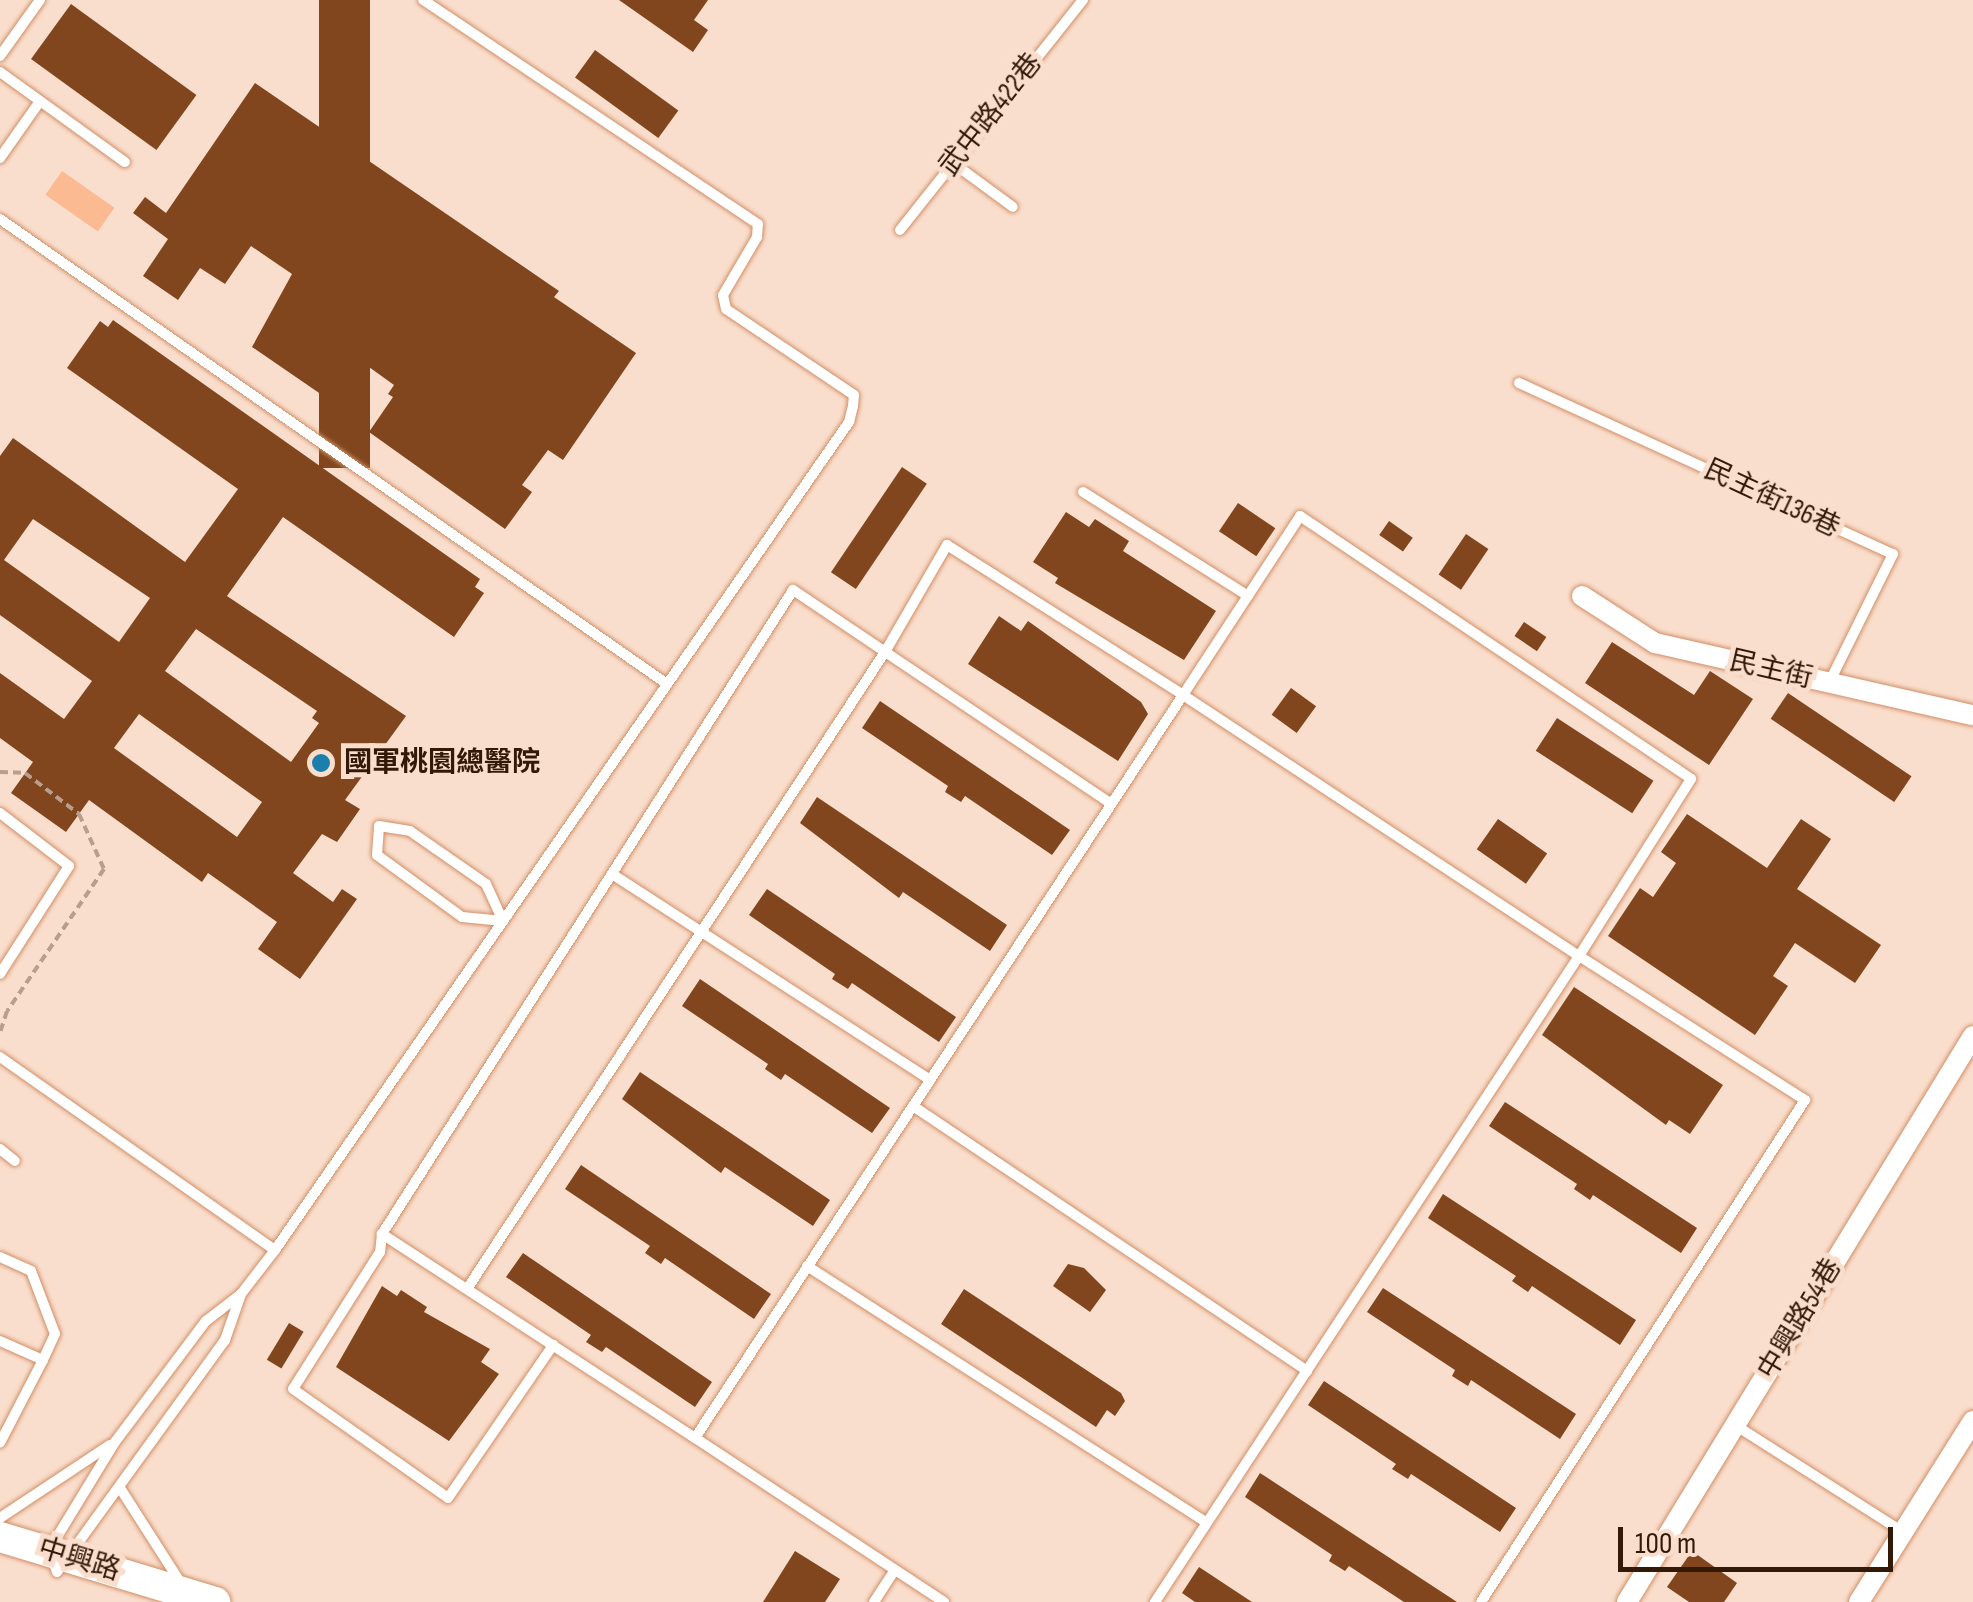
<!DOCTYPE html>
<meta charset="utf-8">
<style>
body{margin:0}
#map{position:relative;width:1973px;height:1602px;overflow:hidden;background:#fadecd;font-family:"Sofia Sans Condensed","Noto Sans TC",sans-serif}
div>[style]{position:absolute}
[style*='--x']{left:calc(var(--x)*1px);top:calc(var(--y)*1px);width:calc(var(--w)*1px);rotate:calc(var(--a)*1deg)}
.green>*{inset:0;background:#fbba92;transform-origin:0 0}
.building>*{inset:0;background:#81461d;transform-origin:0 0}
.path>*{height:4px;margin-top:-2px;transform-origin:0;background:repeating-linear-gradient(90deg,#b99e8d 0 8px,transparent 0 13px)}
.roads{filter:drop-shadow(0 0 2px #d18f66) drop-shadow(0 0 2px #d18f66)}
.lane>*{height:10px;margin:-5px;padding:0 5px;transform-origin:5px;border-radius:5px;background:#fff}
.street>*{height:20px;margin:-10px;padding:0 10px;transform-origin:10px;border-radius:10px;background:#fff}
.primary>*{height:30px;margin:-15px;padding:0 15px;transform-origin:15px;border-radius:15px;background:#fff}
.dots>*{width:28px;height:28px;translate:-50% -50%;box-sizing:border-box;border:5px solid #fadecd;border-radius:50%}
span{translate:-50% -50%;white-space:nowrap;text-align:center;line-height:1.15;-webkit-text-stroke:10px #fadecd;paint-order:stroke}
.street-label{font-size:28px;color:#321908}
.poi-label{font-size:28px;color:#321908;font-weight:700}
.left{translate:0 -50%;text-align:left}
.scale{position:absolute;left:1618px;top:1527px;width:275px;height:45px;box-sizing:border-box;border:5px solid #321908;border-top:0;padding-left:12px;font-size:30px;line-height:35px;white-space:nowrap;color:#321908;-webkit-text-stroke:8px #fadecd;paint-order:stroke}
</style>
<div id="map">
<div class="green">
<i style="left:62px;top:171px;width:64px;height:29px;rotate:35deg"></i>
</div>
<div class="building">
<i style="left:319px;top:0;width:51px;height:468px"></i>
<i style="clip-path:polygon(619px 0,708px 0,694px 20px,708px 30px,693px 52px)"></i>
<i style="left:71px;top:4px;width:155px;height:68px;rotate:36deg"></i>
<i style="left:595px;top:50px;width:103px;height:34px;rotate:36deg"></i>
<i style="clip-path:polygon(255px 83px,559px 291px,554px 297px,636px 353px,563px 460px,548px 450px,522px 485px,532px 492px,505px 529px,369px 432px,393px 397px,388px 394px,394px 385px,369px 367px,341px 408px,252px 347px,292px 274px,251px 246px,225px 284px,200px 268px,178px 300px,143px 276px,168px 239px,133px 213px,145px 197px,166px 213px)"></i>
<i style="clip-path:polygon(evenodd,113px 320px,480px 579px,475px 587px,484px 593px,454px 637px,283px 517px,227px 596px,406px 716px,345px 800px,360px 809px,337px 842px,322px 834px,293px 873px,333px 902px,342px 889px,357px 899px,300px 979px,258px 949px,277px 922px,208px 873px,202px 882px,89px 800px,66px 832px,11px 793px,33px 762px,0 738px,0 673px,64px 719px,92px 681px,0 615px,0 456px,13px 438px,185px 562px,238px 489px,67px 368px,100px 321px,108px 327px,113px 320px,33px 519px,150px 598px,119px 642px,4px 560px,33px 519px,113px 320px,196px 629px,317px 711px,312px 718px,319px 723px,291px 762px,165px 671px,196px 629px,113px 320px,139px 714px,262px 802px,237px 837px,114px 748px,139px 714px)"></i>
<i style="left:902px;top:467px;width:30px;height:127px;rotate:34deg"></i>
<i style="left:1238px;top:503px;width:45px;height:34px;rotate:34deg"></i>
<i style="clip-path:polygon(1066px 512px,1089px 527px,1095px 519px,1129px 541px,1123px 551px,1216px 611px,1184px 660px,1055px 583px,1058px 578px,1033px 562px)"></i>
<i style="left:1389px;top:521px;width:29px;height:17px;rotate:35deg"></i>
<i style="left:1466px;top:534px;width:27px;height:49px;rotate:34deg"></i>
<i style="clip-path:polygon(999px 616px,1021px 631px,1028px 621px,1141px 702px,1148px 714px,1118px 761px,968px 664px)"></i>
<i style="left:1524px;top:622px;width:27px;height:17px;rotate:34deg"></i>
<i style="clip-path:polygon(1612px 642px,1694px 695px,1710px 671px,1753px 699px,1709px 765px,1585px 683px)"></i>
<i style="left:1291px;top:688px;width:31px;height:33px;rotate:36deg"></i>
<i style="left:1788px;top:693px;width:149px;height:31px;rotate:34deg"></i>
<i style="clip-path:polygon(880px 701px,1070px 830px,1052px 855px,965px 796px,961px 802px,945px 792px,948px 786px,862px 728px)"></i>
<i style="left:1557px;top:718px;width:115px;height:39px;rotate:33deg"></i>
<i style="clip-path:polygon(817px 797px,1007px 925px,990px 951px,903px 892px,899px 898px,800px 823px)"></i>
<i style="clip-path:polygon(1687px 814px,1767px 868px,1801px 819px,1831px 839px,1797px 889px,1881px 945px,1855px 983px,1795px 943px,1773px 976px,1788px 986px,1755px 1035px,1608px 936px,1640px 888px,1653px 897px,1676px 863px,1661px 852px)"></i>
<i style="left:1498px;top:819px;width:60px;height:37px;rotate:35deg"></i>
<i style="clip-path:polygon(767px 889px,956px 1017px,939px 1042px,852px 983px,848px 989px,832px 979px,835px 974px,749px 915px)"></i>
<i style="clip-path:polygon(700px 979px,890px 1108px,872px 1133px,785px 1074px,781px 1080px,765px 1069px,768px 1064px,682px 1006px)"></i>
<i style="clip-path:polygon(1574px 987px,1723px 1085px,1690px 1134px,1669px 1120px,1666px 1125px,1542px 1035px)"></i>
<i style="clip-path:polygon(640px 1072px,830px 1200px,813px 1226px,725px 1167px,721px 1173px,622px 1099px)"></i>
<i style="clip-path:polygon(1505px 1102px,1697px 1228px,1681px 1253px,1593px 1195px,1590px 1200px,1574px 1189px,1577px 1184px,1489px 1126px)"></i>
<i style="clip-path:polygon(581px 1165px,771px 1294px,754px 1319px,665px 1258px,661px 1264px,645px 1253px,650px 1246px,565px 1189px)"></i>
<i style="clip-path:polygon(1443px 1194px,1636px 1320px,1620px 1345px,1532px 1286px,1528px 1292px,1512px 1281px,1516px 1276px,1428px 1218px)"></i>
<i style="clip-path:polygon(523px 1253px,712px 1382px,695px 1407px,606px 1347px,602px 1352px,586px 1342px,591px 1335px,506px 1277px)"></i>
<i style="clip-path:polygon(1068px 1264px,1084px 1268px,1106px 1290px,1090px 1312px,1053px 1286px)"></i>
<i style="clip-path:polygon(382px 1286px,397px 1296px,401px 1290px,427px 1307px,424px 1312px,490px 1349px,481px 1362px,499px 1374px,449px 1441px,336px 1367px)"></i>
<i style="clip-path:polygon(1383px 1288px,1576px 1414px,1560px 1439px,1471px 1380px,1468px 1386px,1452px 1376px,1455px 1370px,1367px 1312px)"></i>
<i style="clip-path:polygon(964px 1289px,1121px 1393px,1125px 1401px,1115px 1416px,1107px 1410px,1096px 1427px,941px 1324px)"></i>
<i style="left:289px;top:1323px;width:17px;height:43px;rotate:31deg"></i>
<i style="clip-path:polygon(1324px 1381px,1516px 1508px,1500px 1532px,1411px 1474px,1408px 1479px,1392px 1469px,1396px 1464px,1308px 1405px)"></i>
<i style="clip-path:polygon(1260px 1473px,1457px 1602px,1404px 1602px,1349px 1566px,1345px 1571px,1329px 1561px,1332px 1555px,1245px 1497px)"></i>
<i style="clip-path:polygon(795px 1551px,840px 1579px,825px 1602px,763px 1602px)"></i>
<i style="clip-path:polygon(1692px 1551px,1737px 1583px,1724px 1602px,1689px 1602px,1667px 1587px)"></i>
<i style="clip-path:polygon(1199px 1567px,1252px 1602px,1195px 1602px,1182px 1593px)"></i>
</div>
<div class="path">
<i style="--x:0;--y:772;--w:25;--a:2"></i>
<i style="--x:25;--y:773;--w:68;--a:37.2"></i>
<i style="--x:79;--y:814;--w:60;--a:65.6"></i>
<i style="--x:104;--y:869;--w:172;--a:124.3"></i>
<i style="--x:7;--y:1011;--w:22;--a:108"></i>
</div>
<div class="roads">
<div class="lane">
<i style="--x:0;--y:56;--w:69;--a:-54.5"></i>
<i style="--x:0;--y:72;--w:154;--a:35.8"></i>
<i style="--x:0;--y:158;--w:66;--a:-54.9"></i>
<i style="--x:953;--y:163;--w:74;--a:36.3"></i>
<i style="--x:0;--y:219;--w:813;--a:34.88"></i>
<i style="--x:900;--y:230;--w:294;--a:-51.5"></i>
<i style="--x:1519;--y:383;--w:411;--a:24.6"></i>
<i style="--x:1893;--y:554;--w:144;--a:116.4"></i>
<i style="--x:1083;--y:492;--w:195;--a:32.2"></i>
<i style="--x:0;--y:813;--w:87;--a:37.5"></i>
<i style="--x:69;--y:866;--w:128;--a:122.6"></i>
<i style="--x:379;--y:826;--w:31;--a:9"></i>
<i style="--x:410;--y:831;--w:93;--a:34.9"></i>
<i style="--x:486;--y:884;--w:41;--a:65.3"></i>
<i style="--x:503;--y:921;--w:41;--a:-174.4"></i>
<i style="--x:462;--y:917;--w:105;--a:-143.9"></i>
<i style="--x:377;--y:855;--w:29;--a:-86"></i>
<i style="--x:612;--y:874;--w:379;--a:32.9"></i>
<i style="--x:0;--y:1057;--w:336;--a:35.1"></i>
<i style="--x:913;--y:1106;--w:475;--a:33.9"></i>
<i style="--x:0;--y:1149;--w:19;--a:39"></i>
<i style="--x:382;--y:1234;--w:18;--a:96"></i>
<i style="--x:380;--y:1252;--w:162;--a:122.4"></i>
<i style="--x:293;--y:1389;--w:189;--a:35.1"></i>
<i style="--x:448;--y:1498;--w:186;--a:-55.5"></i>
<i style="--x:0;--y:1257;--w:34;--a:24"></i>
<i style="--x:31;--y:1271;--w:67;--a:69.1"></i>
<i style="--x:55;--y:1334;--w:29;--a:115"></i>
<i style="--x:807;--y:1266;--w:475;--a:32.7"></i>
<i style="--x:467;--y:1289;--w:762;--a:-56.73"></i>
<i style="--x:885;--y:652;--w:124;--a:-59.9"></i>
<i style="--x:947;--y:545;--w:280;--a:32.4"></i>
<i style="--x:1183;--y:695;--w:214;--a:-56.8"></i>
<i style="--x:1300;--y:516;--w:471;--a:33.9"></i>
<i style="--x:1691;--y:779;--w:209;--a:122.3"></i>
<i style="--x:1579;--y:956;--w:268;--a:32.5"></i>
<i style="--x:1805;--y:1100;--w:597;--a:122.84"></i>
<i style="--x:241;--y:1294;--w:49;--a:109.2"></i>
<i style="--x:225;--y:1340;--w:286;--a:125.9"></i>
<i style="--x:57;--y:1572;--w:23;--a:-110"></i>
<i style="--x:49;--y:1550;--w:127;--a:-58.6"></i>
<i style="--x:115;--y:1442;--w:151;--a:-53.1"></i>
<i style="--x:206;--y:1321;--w:44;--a:-37.6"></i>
<i style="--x:241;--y:1294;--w:56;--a:-52.3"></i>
<i style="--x:275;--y:1250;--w:1008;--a:-55.27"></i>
<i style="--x:849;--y:422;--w:16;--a:-76"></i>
<i style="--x:853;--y:406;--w:11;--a:-85"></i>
<i style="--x:854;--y:395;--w:154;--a:-146.1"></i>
<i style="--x:726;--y:309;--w:14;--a:-102"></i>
<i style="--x:723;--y:295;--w:67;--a:-59.6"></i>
<i style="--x:757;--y:237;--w:13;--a:-86"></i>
<i style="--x:758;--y:224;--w:403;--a:-146.2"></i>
<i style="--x:0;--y:1341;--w:47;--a:23.8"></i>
<i style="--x:43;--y:1360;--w:93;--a:117.4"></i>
<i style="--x:1735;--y:1425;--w:199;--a:32.5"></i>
<i style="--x:695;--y:1438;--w:374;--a:-146.9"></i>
<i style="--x:382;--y:1234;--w:764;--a:-57.45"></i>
<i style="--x:793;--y:590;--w:383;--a:33.9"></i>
<i style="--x:120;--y:1488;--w:115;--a:57.4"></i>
<i style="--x:0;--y:1518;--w:132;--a:-33.6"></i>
<i style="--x:874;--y:1602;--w:38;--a:-57"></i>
<i style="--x:944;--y:1602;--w:298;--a:-146.6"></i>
<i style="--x:695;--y:1438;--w:889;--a:-56.7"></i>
<i style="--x:1183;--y:695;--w:474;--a:33.4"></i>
<i style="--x:1579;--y:956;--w:773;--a:123.28"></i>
</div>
<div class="street">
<i style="--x:1582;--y:596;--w:87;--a:32.8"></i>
<i style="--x:1655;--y:643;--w:326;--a:12.8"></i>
<i style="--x:1627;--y:1602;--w:663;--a:-58.56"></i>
<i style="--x:1859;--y:1602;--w:214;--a:-57.8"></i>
</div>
<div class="primary">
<i style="--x:0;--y:1537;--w:225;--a:16.8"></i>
</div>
</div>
<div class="dots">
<i style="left:321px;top:763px;background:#1a7faa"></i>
</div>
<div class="street-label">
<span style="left:991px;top:115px;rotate:-52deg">武中路422巷</span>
<span style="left:1772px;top:499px;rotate:25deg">民主街136巷</span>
<span style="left:1771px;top:670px;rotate:13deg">民主街</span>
<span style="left:1800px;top:1319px;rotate:-59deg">中興路54巷</span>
<span style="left:79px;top:1560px;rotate:17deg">中興路</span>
</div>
<div class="poi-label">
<span class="left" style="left:344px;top:763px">國軍桃園總醫院</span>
</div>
<div class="scale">100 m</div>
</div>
